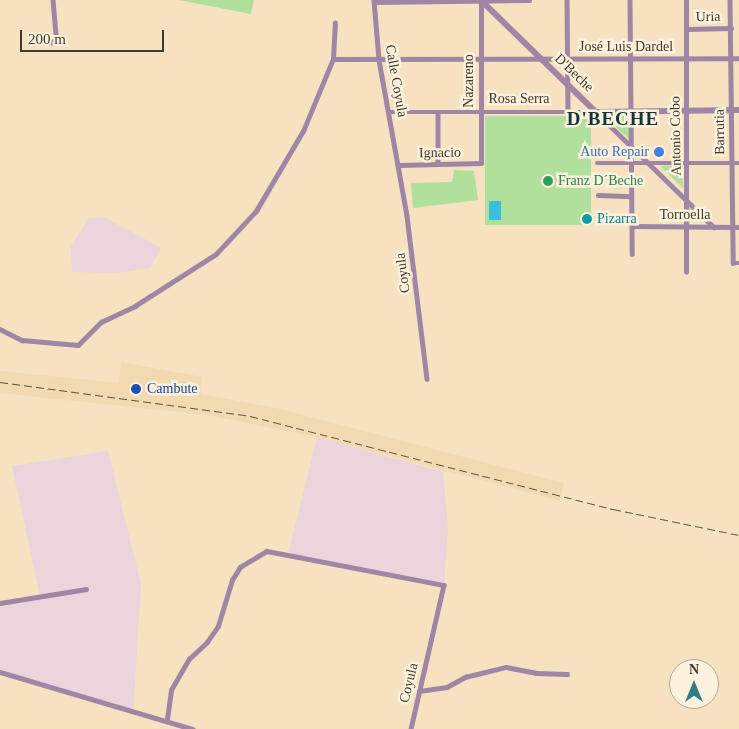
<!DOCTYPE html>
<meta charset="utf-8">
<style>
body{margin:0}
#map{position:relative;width:739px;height:729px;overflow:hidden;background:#f6e2c1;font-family:Georgia,serif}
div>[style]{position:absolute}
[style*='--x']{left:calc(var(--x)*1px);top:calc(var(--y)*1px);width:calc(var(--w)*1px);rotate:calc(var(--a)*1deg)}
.built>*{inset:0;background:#f1d9b1}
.industrial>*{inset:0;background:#edd3db}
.green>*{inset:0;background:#b1df9c;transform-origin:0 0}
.water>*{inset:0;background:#38c0de;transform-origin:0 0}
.minor>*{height:4.5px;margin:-2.25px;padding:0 2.25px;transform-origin:2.25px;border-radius:2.25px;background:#a086a4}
.tertiary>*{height:5.5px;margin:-2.75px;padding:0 2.75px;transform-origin:2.75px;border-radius:2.75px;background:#a086a4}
.rail>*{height:1px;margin-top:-0.5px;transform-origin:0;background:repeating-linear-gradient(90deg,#5d5443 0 8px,transparent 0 12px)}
.dots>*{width:14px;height:14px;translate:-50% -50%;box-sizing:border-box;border:2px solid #fcf1dd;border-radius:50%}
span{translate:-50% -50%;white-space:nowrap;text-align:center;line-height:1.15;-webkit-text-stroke:5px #fcf1dd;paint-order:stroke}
.street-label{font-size:14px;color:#413a2c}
.shop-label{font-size:14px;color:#366cbe}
.right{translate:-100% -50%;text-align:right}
.leisure-label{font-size:14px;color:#27864d}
.left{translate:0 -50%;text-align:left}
.culture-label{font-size:14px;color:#0d838f}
.transit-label{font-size:14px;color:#164399}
.district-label{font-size:19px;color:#14363b;font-weight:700;letter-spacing:1px}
.north{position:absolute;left:669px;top:659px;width:50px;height:50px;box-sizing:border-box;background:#fcf1dd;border:1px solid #b1a896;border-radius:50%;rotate:0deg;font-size:14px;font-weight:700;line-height:20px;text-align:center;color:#413a2c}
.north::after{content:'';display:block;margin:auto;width:18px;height:22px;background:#357b87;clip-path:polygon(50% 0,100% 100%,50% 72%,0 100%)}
.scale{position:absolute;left:20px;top:30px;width:144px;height:22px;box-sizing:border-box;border:2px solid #413a2c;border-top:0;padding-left:6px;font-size:15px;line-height:18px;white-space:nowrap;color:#413a2c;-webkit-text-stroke:4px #fcf1dd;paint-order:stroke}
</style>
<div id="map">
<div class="built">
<i style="clip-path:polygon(121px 362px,202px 377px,201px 394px,276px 408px,564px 483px,560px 501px,317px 437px,207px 415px,0 393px,0 371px,119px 383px)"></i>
</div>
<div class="industrial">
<i style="clip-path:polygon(89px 218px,106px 218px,161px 248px,150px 268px,116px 273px,72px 272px,71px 246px)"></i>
<i style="clip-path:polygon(317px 437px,443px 472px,448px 528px,444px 585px,288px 555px)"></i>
<i style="clip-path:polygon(108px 451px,141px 584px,133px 713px,0 672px,0 603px,40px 596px,12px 466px)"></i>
</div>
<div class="green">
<i style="clip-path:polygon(179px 0,254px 0,251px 14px)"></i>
<i style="clip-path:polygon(600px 113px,629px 113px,629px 139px)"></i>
<i style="left:485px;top:116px;width:106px;height:109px"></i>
<i style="clip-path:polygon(683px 165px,683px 188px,660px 166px)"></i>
<i style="clip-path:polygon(454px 170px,474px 171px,478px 200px,413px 208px,411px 183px,452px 182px)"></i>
<i style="clip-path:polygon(689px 203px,708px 221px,690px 221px)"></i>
</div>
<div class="water">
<i style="left:489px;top:201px;width:12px;height:19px"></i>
</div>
<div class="minor">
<i style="--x:53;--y:0;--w:38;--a:85"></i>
<i style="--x:56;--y:38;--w:6;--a:121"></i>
<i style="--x:374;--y:0;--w:60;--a:85.2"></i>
<i style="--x:379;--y:60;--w:158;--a:79.8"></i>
<i style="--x:407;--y:216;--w:164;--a:83"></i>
<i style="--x:567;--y:0;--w:112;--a:89.5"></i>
<i style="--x:630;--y:0;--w:254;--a:89.5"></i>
<i style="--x:730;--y:0;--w:263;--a:89.3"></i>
<i style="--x:733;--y:263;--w:6;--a:0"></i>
<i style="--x:374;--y:2;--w:155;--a:-0.7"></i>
<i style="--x:686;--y:29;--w:45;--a:-1.3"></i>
<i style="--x:333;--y:59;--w:406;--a:-0.1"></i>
<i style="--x:390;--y:112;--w:206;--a:0"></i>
<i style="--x:596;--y:112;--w:165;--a:44.3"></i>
<i style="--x:438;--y:112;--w:52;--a:90"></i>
<i style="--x:597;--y:163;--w:142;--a:0"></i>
<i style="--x:399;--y:165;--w:82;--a:-1.4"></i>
<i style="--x:481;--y:163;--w:163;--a:-90"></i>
<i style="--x:598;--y:195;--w:33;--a:2"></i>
<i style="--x:632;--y:226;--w:107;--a:0.5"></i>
<i style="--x:686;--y:272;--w:272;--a:-90"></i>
<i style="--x:0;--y:329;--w:25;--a:27"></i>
<i style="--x:22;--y:340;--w:56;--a:5.1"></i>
<i style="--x:78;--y:345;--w:33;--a:-45"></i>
<i style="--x:101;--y:322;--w:38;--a:-25"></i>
<i style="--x:135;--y:306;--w:96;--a:-32.7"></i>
<i style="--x:216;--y:254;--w:59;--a:-47.1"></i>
<i style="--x:256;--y:211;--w:93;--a:-59.6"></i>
<i style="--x:303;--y:131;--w:78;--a:-67.4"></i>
<i style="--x:333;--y:59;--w:36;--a:-87"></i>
<i style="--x:0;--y:603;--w:87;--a:-9.2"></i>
<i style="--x:0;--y:672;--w:201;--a:16.5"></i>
<i style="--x:419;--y:691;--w:28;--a:-8"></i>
<i style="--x:447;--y:687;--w:21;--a:-29"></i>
<i style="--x:465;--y:677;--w:42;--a:-13.7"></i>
<i style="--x:506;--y:667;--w:31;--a:11"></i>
<i style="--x:536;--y:673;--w:31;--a:2"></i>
<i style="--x:167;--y:719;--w:29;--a:-82"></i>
<i style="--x:171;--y:690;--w:36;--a:-60"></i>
<i style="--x:189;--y:659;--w:25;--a:-43"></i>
<i style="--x:207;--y:642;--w:19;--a:-55"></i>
<i style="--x:218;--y:626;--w:48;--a:-73.1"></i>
<i style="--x:232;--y:580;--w:15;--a:-58"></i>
<i style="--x:240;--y:567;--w:31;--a:-31"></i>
<i style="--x:267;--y:551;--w:180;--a:10.9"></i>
<i style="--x:444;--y:585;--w:148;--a:102.9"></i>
</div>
<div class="tertiary">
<i style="--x:481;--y:0;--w:161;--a:44.2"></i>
<i style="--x:596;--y:112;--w:143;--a:-0.8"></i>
</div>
<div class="rail">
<i style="--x:0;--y:382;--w:252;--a:7.7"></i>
<i style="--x:250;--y:416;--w:375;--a:14.4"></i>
<i style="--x:613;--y:509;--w:129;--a:11.7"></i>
</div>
<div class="dots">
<i style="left:659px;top:152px;background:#3f7fe0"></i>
<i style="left:548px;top:181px;background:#2e9e5b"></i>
<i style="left:587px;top:219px;background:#0f9aa8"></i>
<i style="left:136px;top:389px;background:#1a4fb4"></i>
</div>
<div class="street-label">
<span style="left:708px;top:17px;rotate:-1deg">Uria</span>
<span style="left:626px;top:47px">José Luis Dardel</span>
<span style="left:574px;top:73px;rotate:44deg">D'Beche</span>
<span style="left:396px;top:81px;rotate:80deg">Calle Coyula</span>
<span style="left:469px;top:81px;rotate:-90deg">Nazareno</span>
<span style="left:519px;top:99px">Rosa Serra</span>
<span style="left:720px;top:132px;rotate:-91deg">Barrutia</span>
<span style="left:676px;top:136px;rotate:-91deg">Antonio Cobo</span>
<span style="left:440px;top:153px;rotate:-1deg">Ignacio</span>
<span style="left:685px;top:215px">Torroella</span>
<span style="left:403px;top:273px;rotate:-97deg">Coyula</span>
<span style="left:409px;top:683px;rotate:-76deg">Coyula</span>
</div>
<div class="shop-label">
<span class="right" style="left:649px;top:152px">Auto Repair</span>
</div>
<div class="leisure-label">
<span class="left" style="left:558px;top:181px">Franz D´Beche</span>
</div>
<div class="culture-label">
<span class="left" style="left:597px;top:219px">Pizarra</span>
</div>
<div class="transit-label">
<span class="left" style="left:147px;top:389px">Cambute</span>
</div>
<div class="district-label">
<span style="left:613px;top:119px">D'BECHE</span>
</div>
<div class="north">N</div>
<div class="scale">200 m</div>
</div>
